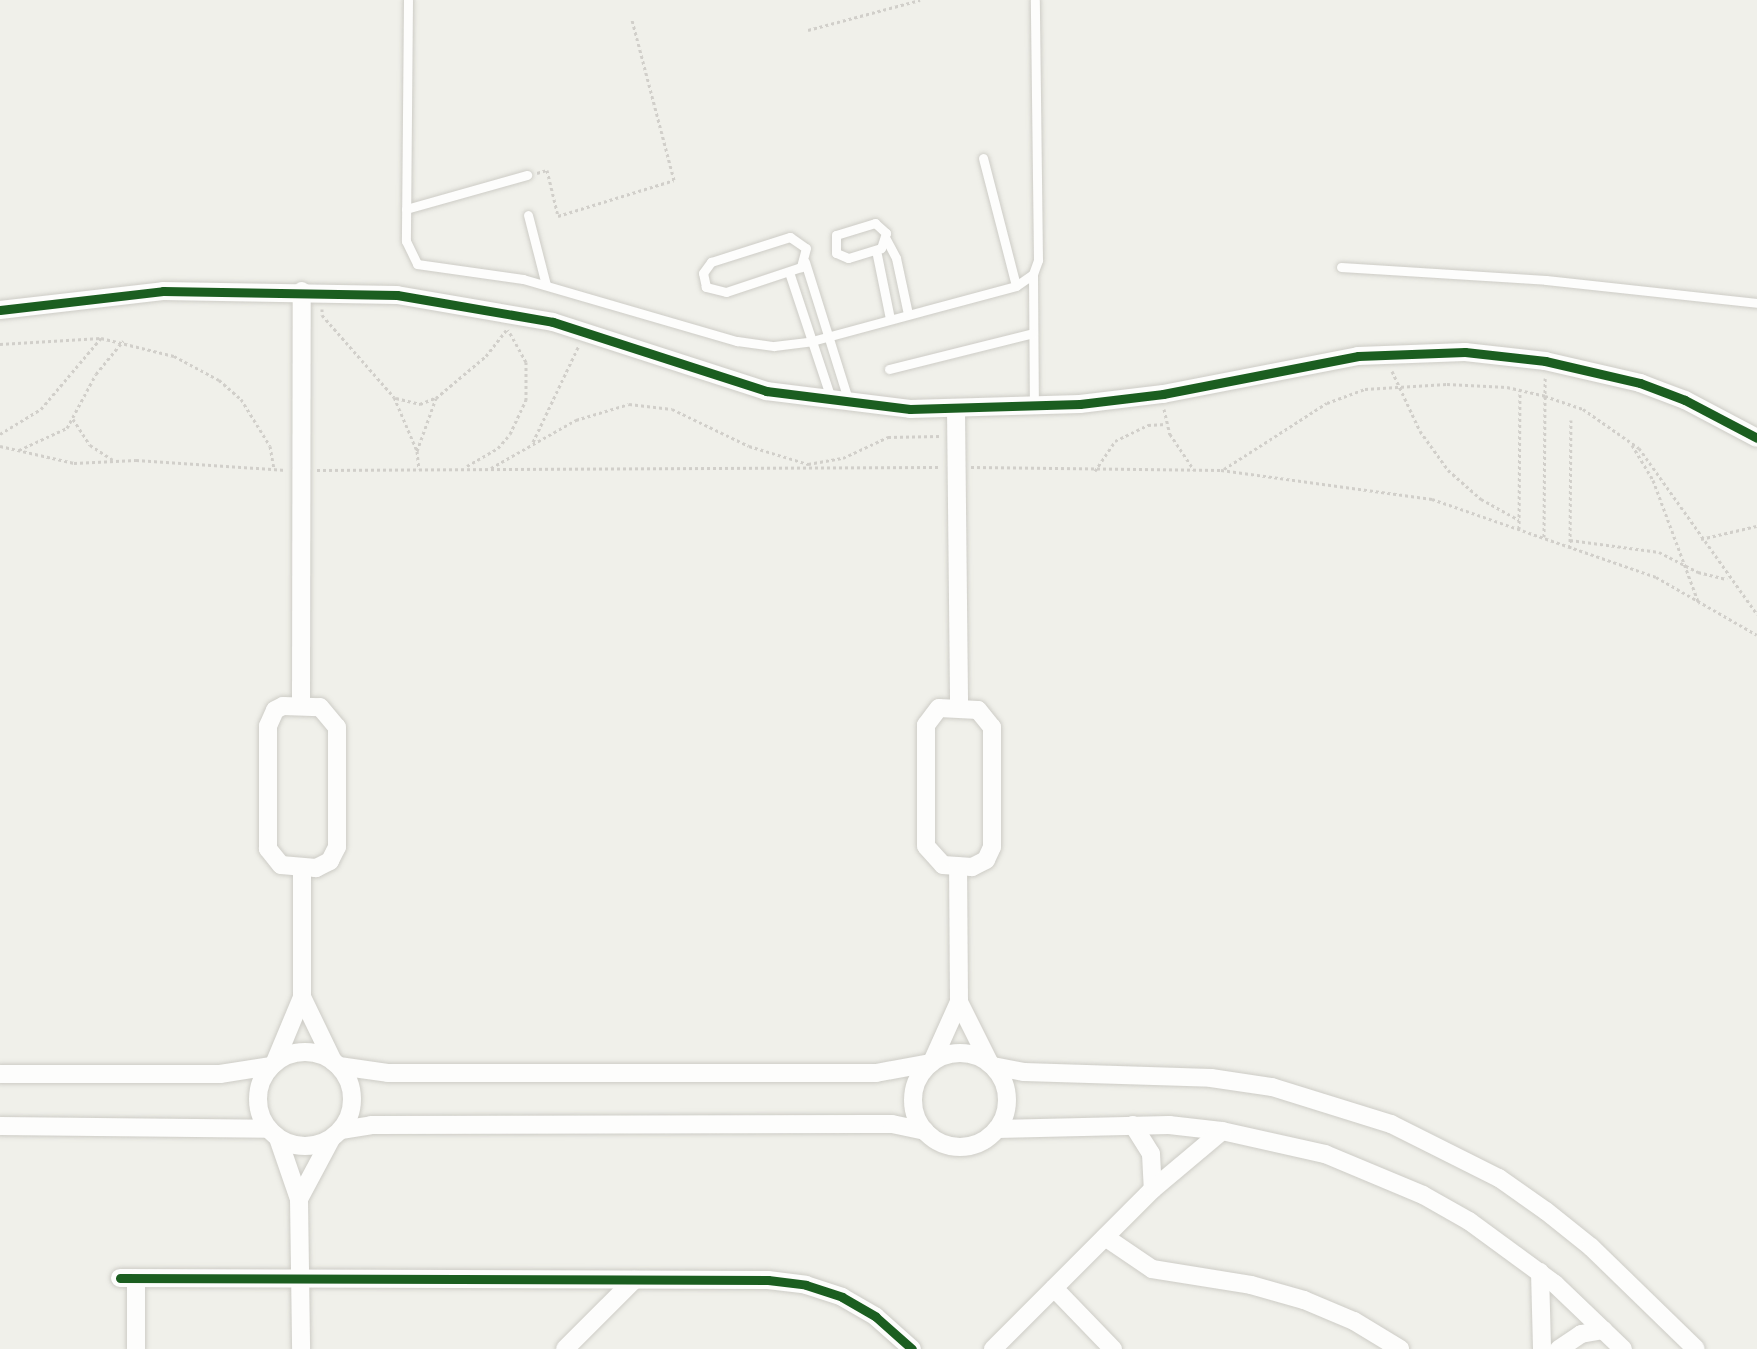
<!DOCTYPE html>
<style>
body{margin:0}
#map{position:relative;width:1757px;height:1349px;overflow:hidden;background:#f0f0ea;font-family:Poppins,sans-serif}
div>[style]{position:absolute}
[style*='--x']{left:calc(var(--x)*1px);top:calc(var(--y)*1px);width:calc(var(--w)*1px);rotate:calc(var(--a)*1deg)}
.path>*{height:3px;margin-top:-1.5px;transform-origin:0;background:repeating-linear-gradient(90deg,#d1cfca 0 3px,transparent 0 6px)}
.roads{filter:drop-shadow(0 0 2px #cdccc6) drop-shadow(0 0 2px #cdccc6)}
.service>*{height:9px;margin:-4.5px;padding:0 4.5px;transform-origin:4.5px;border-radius:4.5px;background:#fdfdfc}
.minor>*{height:18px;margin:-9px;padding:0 9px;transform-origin:9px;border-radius:9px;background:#fdfdfc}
.minor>.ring{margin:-9px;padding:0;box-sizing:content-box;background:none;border:18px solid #fdfdfc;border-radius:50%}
.cycleway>*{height:9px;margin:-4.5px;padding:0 4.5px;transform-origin:4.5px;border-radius:4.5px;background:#1b5e20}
span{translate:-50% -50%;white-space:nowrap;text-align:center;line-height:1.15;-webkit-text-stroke:4.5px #fff;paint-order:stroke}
</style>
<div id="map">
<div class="path">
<i style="--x:808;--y:30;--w:116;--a:-15"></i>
<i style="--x:537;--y:173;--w:10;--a:-17"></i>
<i style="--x:547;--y:170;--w:47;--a:76.6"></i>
<i style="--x:558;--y:216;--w:121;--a:-17.2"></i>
<i style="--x:674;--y:180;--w:165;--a:-104.7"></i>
<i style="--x:322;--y:309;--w:6;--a:90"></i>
<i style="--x:322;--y:315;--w:109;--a:48.7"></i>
<i style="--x:394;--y:397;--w:59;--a:66.9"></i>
<i style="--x:417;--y:451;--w:56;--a:-70.3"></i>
<i style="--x:436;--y:398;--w:65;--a:-40"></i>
<i style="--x:486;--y:356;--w:34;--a:-52"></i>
<i style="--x:0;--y:344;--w:101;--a:-3.4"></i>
<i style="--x:101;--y:338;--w:75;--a:13.9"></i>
<i style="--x:174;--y:356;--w:51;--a:28.1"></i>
<i style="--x:219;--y:380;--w:29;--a:41"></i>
<i style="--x:241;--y:399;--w:55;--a:58.3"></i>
<i style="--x:270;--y:446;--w:23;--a:80"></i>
<i style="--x:1392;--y:371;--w:66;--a:65"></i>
<i style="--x:1420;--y:431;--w:48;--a:54.3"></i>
<i style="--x:1448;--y:470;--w:44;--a:41.3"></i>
<i style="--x:1481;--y:499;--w:43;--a:28.9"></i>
<i style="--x:396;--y:398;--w:25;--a:14"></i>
<i style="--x:420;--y:404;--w:16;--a:-22"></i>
<i style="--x:1164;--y:409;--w:26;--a:77"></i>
<i style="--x:1170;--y:434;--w:43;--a:56.3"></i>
<i style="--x:73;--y:419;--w:31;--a:57"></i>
<i style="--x:90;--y:445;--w:27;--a:33"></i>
<i style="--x:0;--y:434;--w:48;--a:-31.4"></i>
<i style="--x:41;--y:409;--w:93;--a:-49.8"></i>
<i style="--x:533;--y:442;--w:107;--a:-64.6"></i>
<i style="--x:1632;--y:445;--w:41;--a:59"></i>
<i style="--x:1653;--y:480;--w:132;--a:69.6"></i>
<i style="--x:0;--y:446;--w:76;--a:12.9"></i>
<i style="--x:74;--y:463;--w:62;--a:-2.8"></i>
<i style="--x:136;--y:460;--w:150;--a:3.8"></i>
<i style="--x:19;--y:450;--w:53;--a:-24.6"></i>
<i style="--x:67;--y:428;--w:61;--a:-61.8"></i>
<i style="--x:96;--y:374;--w:43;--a:-50.7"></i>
<i style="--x:417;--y:451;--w:18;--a:84"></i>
<i style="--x:467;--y:466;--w:36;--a:-30"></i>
<i style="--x:498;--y:448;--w:18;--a:-49"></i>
<i style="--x:510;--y:434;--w:38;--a:-65"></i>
<i style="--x:526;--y:400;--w:38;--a:-90"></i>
<i style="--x:526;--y:362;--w:37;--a:-119"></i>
<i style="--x:971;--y:467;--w:250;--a:0.7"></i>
<i style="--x:1221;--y:470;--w:213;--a:7.8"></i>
<i style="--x:1432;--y:499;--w:237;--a:19.2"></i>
<i style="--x:1656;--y:577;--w:116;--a:29.9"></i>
<i style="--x:491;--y:468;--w:98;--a:-29.5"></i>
<i style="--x:576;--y:420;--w:55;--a:-16.8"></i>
<i style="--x:629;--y:404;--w:43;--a:6.6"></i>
<i style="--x:672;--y:409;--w:85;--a:25.7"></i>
<i style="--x:749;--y:446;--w:62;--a:17"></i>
<i style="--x:808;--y:464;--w:36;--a:-10"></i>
<i style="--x:843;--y:458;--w:50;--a:-25"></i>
<i style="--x:888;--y:437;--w:52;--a:-1.1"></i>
<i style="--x:1224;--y:469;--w:122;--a:-32.7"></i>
<i style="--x:1327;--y:403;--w:40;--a:-20.2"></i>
<i style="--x:1365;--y:389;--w:82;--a:-3.5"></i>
<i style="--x:1447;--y:384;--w:60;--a:2.9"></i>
<i style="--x:1507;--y:387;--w:39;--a:13"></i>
<i style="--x:1545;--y:396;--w:40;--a:18.9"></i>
<i style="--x:1583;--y:409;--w:68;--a:34.9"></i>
<i style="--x:1639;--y:448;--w:204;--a:54.6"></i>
<i style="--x:317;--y:470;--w:623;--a:-0.28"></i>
<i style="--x:1095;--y:471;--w:36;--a:-56"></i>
<i style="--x:1115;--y:441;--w:37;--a:-26"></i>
<i style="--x:1148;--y:425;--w:18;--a:-3"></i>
<i style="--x:1519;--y:529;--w:139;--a:-89.6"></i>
<i style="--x:1544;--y:537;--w:159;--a:-89.6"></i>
<i style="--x:1701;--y:539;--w:57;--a:-13.1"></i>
<i style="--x:1570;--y:540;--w:90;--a:7.7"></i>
<i style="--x:1659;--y:552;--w:44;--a:27.1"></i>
<i style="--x:1698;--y:572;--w:30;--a:14"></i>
<i style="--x:1570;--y:548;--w:128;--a:-89.6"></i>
</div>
<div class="roads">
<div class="service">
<i style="--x:408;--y:0;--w:241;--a:90.5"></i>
<i style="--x:406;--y:241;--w:25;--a:64"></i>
<i style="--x:417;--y:264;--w:107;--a:8.1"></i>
<i style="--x:523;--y:279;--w:223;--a:16.2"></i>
<i style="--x:737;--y:341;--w:37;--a:8"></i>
<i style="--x:774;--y:346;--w:38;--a:-7"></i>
<i style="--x:812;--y:341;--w:211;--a:-15.1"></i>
<i style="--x:1016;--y:286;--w:21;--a:-35"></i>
<i style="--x:1033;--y:274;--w:15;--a:-70"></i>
<i style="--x:1038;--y:260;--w:260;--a:-90.7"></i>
<i style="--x:983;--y:158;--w:132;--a:75.5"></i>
<i style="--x:406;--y:209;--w:126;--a:-15.7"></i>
<i style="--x:528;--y:215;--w:72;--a:75.6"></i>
<i style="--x:875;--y:223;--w:15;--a:42"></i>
<i style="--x:886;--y:233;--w:16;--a:108"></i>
<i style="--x:881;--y:248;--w:34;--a:163"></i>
<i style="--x:848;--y:258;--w:13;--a:-157"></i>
<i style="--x:836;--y:253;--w:18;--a:-90"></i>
<i style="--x:836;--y:235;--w:41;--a:-17.1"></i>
<i style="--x:790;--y:237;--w:19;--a:35"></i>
<i style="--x:806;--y:248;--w:20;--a:105"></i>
<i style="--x:801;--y:267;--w:79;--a:161.6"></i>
<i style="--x:726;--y:292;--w:21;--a:-166"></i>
<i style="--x:706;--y:287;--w:14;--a:-102"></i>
<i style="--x:703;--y:273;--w:14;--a:-54"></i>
<i style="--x:711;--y:262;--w:83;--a:-17.6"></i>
<i style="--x:886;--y:239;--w:21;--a:62"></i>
<i style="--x:896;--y:258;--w:57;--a:77.9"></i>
<i style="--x:876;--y:250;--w:70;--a:78.5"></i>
<i style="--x:805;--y:262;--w:147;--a:72.6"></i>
<i style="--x:1341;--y:267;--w:205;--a:3.6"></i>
<i style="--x:1546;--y:280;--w:212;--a:6.2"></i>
<i style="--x:789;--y:272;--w:136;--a:71.6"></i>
<i style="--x:1033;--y:274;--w:133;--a:89.6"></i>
<i style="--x:889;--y:369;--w:148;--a:-14"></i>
</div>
<div class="minor">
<i style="--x:0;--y:310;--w:164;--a:-6.6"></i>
<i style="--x:163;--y:291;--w:234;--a:1"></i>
<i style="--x:397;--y:295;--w:158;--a:9.8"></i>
<i style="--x:553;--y:322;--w:224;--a:17.9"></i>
<i style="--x:766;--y:391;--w:145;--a:7.1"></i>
<i style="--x:910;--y:409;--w:170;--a:-1.7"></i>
<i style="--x:1080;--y:404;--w:84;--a:-6.9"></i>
<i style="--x:1163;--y:394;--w:199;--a:-11"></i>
<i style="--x:1358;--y:356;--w:107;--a:-2.1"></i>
<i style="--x:1465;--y:352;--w:81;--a:6.4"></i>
<i style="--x:1545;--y:361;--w:98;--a:13"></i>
<i style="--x:1640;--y:383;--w:48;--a:20.7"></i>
<i style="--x:1685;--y:400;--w:81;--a:27.8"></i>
<i style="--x:956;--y:410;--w:298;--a:89.4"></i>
<i style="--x:301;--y:705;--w:414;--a:-89.9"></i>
<i style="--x:283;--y:706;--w:37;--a:2"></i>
<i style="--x:320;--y:707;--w:26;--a:50"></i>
<i style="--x:337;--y:727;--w:120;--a:90"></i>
<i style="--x:337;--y:847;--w:16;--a:117"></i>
<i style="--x:330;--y:861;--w:16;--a:153"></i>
<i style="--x:316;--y:868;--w:35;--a:-175"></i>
<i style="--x:281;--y:865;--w:21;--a:-129"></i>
<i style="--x:268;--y:849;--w:123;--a:-90"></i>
<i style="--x:268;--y:726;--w:17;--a:-66"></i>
<i style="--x:275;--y:710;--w:9;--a:-27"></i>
<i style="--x:939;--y:708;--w:39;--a:3"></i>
<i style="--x:978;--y:710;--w:22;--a:51"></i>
<i style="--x:992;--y:727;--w:120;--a:90"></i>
<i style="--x:992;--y:847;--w:14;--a:115"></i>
<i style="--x:986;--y:860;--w:16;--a:153"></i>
<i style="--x:972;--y:867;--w:29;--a:-176"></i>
<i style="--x:943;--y:865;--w:25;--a:-132"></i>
<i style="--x:926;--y:846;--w:121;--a:-90"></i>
<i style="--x:926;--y:725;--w:21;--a:-53"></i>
<i style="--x:302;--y:997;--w:71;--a:64.2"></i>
<i style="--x:959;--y:1002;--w:67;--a:63.4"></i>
<i class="ring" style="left:258px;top:1052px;width:76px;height:76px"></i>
<i class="ring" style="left:913px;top:1053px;width:76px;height:76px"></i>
<i style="--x:275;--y:1062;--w:70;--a:-67.4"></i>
<i style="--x:302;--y:997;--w:130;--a:-90"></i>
<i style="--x:932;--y:1062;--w:66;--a:-65.8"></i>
<i style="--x:959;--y:1002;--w:136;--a:-90.4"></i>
<i style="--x:339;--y:1066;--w:49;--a:8.1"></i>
<i style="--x:388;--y:1073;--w:488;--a:0"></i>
<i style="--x:876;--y:1073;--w:55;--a:-10.5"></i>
<i style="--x:993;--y:1066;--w:32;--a:11"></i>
<i style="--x:1024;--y:1072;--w:187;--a:1.8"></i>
<i style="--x:1211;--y:1078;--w:62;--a:8.4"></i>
<i style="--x:1272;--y:1087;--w:125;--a:17.3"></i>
<i style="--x:1391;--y:1124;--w:121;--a:26.6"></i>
<i style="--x:1499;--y:1178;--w:57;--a:35.1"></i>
<i style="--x:1546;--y:1211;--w:58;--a:38.7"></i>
<i style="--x:1591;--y:1247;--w:146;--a:44.2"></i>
<i style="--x:0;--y:1074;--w:220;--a:0"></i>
<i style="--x:220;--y:1074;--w:52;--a:-8.9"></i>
<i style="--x:1133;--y:1125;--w:34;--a:58"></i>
<i style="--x:1151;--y:1154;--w:35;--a:87"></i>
<i style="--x:0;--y:1126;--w:268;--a:0.6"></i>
<i style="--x:997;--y:1129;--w:172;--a:-1.3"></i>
<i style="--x:1169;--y:1125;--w:53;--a:6.5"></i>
<i style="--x:1222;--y:1131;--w:106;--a:12.6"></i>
<i style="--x:1325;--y:1154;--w:106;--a:22.7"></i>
<i style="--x:1423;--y:1195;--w:53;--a:29.5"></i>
<i style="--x:1469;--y:1221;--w:107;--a:36.2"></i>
<i style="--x:1555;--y:1284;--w:94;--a:43.7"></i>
<i style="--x:341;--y:1130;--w:30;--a:-9"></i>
<i style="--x:371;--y:1125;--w:521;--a:-0.11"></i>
<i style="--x:892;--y:1124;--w:34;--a:12"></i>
<i style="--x:278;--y:1138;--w:65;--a:71"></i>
<i style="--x:299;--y:1199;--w:150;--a:89.2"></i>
<i style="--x:299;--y:1199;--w:68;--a:-61.9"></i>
<i style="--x:1105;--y:1237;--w:57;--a:34.2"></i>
<i style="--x:1152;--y:1269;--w:100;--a:9.2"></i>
<i style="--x:1251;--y:1285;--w:55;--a:15.8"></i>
<i style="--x:1304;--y:1300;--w:54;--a:22.8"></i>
<i style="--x:1354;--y:1321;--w:54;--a:31.3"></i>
<i style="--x:1540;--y:1272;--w:77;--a:88.5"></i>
<i style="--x:120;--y:1278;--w:648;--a:0.18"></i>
<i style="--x:768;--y:1280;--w:38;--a:7"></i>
<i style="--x:806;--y:1285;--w:38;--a:18"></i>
<i style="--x:842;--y:1297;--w:39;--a:30"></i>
<i style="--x:876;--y:1317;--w:48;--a:41.6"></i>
<i style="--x:1054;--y:1288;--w:85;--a:46"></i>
<i style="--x:136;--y:1349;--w:71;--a:-90"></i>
<i style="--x:565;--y:1349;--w:98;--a:-45"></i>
<i style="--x:993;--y:1349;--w:226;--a:-45"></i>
<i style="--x:1153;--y:1189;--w:90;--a:-40"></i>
<i style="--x:1559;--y:1349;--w:27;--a:-34"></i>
<i style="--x:1581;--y:1334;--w:23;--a:-10"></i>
</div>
</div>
<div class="cycleway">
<i style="--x:0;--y:310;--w:164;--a:-6.6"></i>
<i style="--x:163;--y:291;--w:234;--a:1"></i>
<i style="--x:397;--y:295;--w:158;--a:9.8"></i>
<i style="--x:553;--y:322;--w:224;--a:17.9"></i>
<i style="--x:766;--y:391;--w:145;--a:7.1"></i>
<i style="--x:910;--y:409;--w:170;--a:-1.7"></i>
<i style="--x:1080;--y:404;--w:84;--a:-6.9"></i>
<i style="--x:1163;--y:394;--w:199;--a:-11"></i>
<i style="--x:1358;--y:356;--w:107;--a:-2.1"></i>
<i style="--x:1465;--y:352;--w:81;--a:6.4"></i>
<i style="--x:1545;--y:361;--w:98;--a:13"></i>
<i style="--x:1640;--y:383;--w:48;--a:20.7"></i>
<i style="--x:1685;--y:400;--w:81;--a:27.8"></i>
<i style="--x:120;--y:1278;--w:648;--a:0.18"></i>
<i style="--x:768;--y:1280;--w:38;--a:7"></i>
<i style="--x:806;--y:1285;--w:38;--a:18"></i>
<i style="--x:842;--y:1297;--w:39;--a:30"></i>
<i style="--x:876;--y:1317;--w:48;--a:41.6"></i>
</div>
</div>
